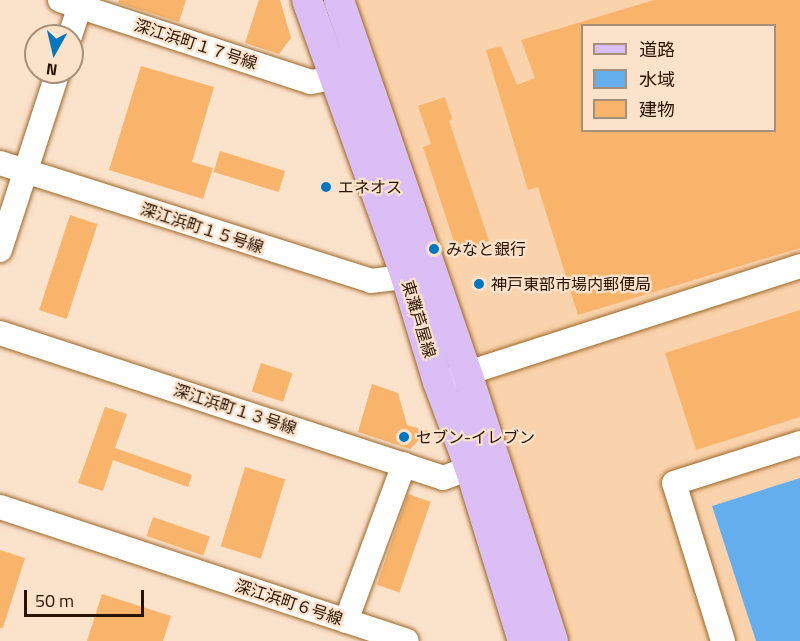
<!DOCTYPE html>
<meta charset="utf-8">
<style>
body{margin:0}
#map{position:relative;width:800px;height:641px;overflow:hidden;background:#fbe2cb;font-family:"Titillium Web","Noto Sans JP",sans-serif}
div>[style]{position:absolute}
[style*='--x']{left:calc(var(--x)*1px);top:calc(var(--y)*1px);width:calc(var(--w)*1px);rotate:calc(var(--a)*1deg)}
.built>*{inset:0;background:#fad2ab}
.water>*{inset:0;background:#64aeee}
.building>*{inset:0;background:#f8b46b;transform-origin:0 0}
.roads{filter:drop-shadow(0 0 2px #9b6626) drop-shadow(0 0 2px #9b6626)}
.minor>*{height:24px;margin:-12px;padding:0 12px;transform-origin:12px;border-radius:12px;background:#fff}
.major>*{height:30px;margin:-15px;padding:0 15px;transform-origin:15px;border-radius:15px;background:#dabef5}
.dots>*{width:16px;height:16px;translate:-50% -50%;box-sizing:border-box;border:3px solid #fbe2cb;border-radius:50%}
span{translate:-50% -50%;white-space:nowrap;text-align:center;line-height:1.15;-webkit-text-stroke:4.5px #fbe2cb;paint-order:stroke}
.street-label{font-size:16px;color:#281300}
.poi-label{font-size:16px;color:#281300}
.left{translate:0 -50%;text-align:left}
.legend{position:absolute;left:581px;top:24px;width:195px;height:108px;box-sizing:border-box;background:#fbe2cb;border:2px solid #a78f7a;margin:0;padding:8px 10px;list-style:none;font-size:18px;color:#281300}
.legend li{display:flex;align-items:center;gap:12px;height:30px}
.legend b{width:30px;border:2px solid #a78f7a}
.north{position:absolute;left:24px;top:24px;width:60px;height:60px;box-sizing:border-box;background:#fbe2cb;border:2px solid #a78f7a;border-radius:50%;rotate:188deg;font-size:16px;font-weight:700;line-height:24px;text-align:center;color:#281300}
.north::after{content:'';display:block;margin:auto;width:21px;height:27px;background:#0277c1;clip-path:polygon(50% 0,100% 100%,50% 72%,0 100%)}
.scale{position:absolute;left:24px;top:590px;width:120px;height:27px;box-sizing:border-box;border:3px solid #281300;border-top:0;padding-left:8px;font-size:18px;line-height:21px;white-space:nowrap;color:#281300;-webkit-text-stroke:4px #fbe2cb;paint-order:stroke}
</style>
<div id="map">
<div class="built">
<i style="clip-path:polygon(evenodd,355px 0,800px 0,800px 478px,712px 506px,756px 641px,568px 641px,355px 0,582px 26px,774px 26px,774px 130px,582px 130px,582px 26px)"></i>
</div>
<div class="water">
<i style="clip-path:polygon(800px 478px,800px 641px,756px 641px,712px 506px)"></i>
</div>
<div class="building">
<i style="clip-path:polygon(119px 0,186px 0,179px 22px,118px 3px)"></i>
<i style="clip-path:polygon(259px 0,280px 0,291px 38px,279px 54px,245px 43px)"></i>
<i style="clip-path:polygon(evenodd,654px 0,800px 0,800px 248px,578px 315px,538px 187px,528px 190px,486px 50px,501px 46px,517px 85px,535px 78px,521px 40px,654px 0,582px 26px,774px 26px,774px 130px,582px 130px,582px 26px)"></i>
<i style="clip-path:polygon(141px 66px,214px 87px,192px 162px,213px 168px,203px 199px,109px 170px)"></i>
<i style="clip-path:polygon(445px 97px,452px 119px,449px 121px,489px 241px,457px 251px,423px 147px,431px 144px,418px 106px)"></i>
<i style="left:220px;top:151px;width:68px;height:22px;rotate:17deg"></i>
<i style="left:70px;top:215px;width:29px;height:100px;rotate:18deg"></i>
<i style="clip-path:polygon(800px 310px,800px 417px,696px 450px,665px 353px)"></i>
<i style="left:261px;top:363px;width:33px;height:30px;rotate:18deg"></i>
<i style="clip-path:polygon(372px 384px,398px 393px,407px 425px,428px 431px,410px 449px,358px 432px)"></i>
<i style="clip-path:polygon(105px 407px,127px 414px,115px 448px,192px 475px,188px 487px,113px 460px,103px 491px,78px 483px)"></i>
<i style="left:245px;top:467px;width:42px;height:83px;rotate:17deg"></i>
<i style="left:408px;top:494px;width:24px;height:96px;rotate:19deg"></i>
<i style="left:153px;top:517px;width:60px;height:20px;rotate:19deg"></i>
<i style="clip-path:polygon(0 550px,25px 558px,3px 628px,0 628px)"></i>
<i style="clip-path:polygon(102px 594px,171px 616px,163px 641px,87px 641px)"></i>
</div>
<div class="roads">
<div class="minor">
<i style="--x:60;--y:0;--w:264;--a:18.1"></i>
<i style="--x:311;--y:82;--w:23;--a:-10"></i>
<i style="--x:70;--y:36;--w:38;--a:-72"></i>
<i style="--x:0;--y:163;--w:389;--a:17.6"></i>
<i style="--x:371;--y:281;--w:35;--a:-7"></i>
<i style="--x:0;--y:250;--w:187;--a:-72"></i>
<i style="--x:0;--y:333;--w:466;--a:18.1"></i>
<i style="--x:443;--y:478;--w:29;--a:-20"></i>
<i style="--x:452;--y:378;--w:366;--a:-17.8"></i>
<i style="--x:0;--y:507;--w:428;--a:18.2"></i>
<i style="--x:346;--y:621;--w:167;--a:-69.7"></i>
<i style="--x:723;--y:641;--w:165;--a:-107.2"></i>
<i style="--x:674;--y:483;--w:132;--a:-17.6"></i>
</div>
<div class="major">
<i style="--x:307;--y:0;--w:294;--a:70.3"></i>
<i style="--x:406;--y:277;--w:110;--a:73.1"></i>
<i style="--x:438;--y:382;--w:92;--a:69.6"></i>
<i style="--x:470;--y:468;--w:181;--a:73"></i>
<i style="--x:339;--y:0;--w:394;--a:71.1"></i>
<i style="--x:467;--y:373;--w:281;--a:72.2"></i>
</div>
</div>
<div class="dots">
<i style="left:326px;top:187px;background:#0277c1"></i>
<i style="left:434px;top:249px;background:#0277c1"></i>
<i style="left:479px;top:284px;background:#0277c1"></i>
<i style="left:404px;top:437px;background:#0277c1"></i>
</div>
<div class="street-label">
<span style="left:196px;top:44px;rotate:18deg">深江浜町１７号線</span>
<span style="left:202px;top:228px;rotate:18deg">深江浜町１５号線</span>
<span style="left:419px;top:319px;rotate:73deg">東灘芦屋線</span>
<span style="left:235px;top:409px;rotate:18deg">深江浜町１３号線</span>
<span style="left:289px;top:602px;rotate:18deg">深江浜町６号線</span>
</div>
<div class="poi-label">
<span class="left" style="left:338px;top:187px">エネオス</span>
<span class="left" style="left:446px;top:249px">みなと銀行</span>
<span class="left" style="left:491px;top:284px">神戸東部市場内郵便局</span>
<span class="left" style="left:416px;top:437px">セブン-イレブン</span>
</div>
<ul class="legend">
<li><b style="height:8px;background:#dabef5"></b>道路</li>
<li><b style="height:16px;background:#64aeee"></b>水域</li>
<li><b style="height:16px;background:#f8b46b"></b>建物</li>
</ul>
<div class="north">N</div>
<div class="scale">50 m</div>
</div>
